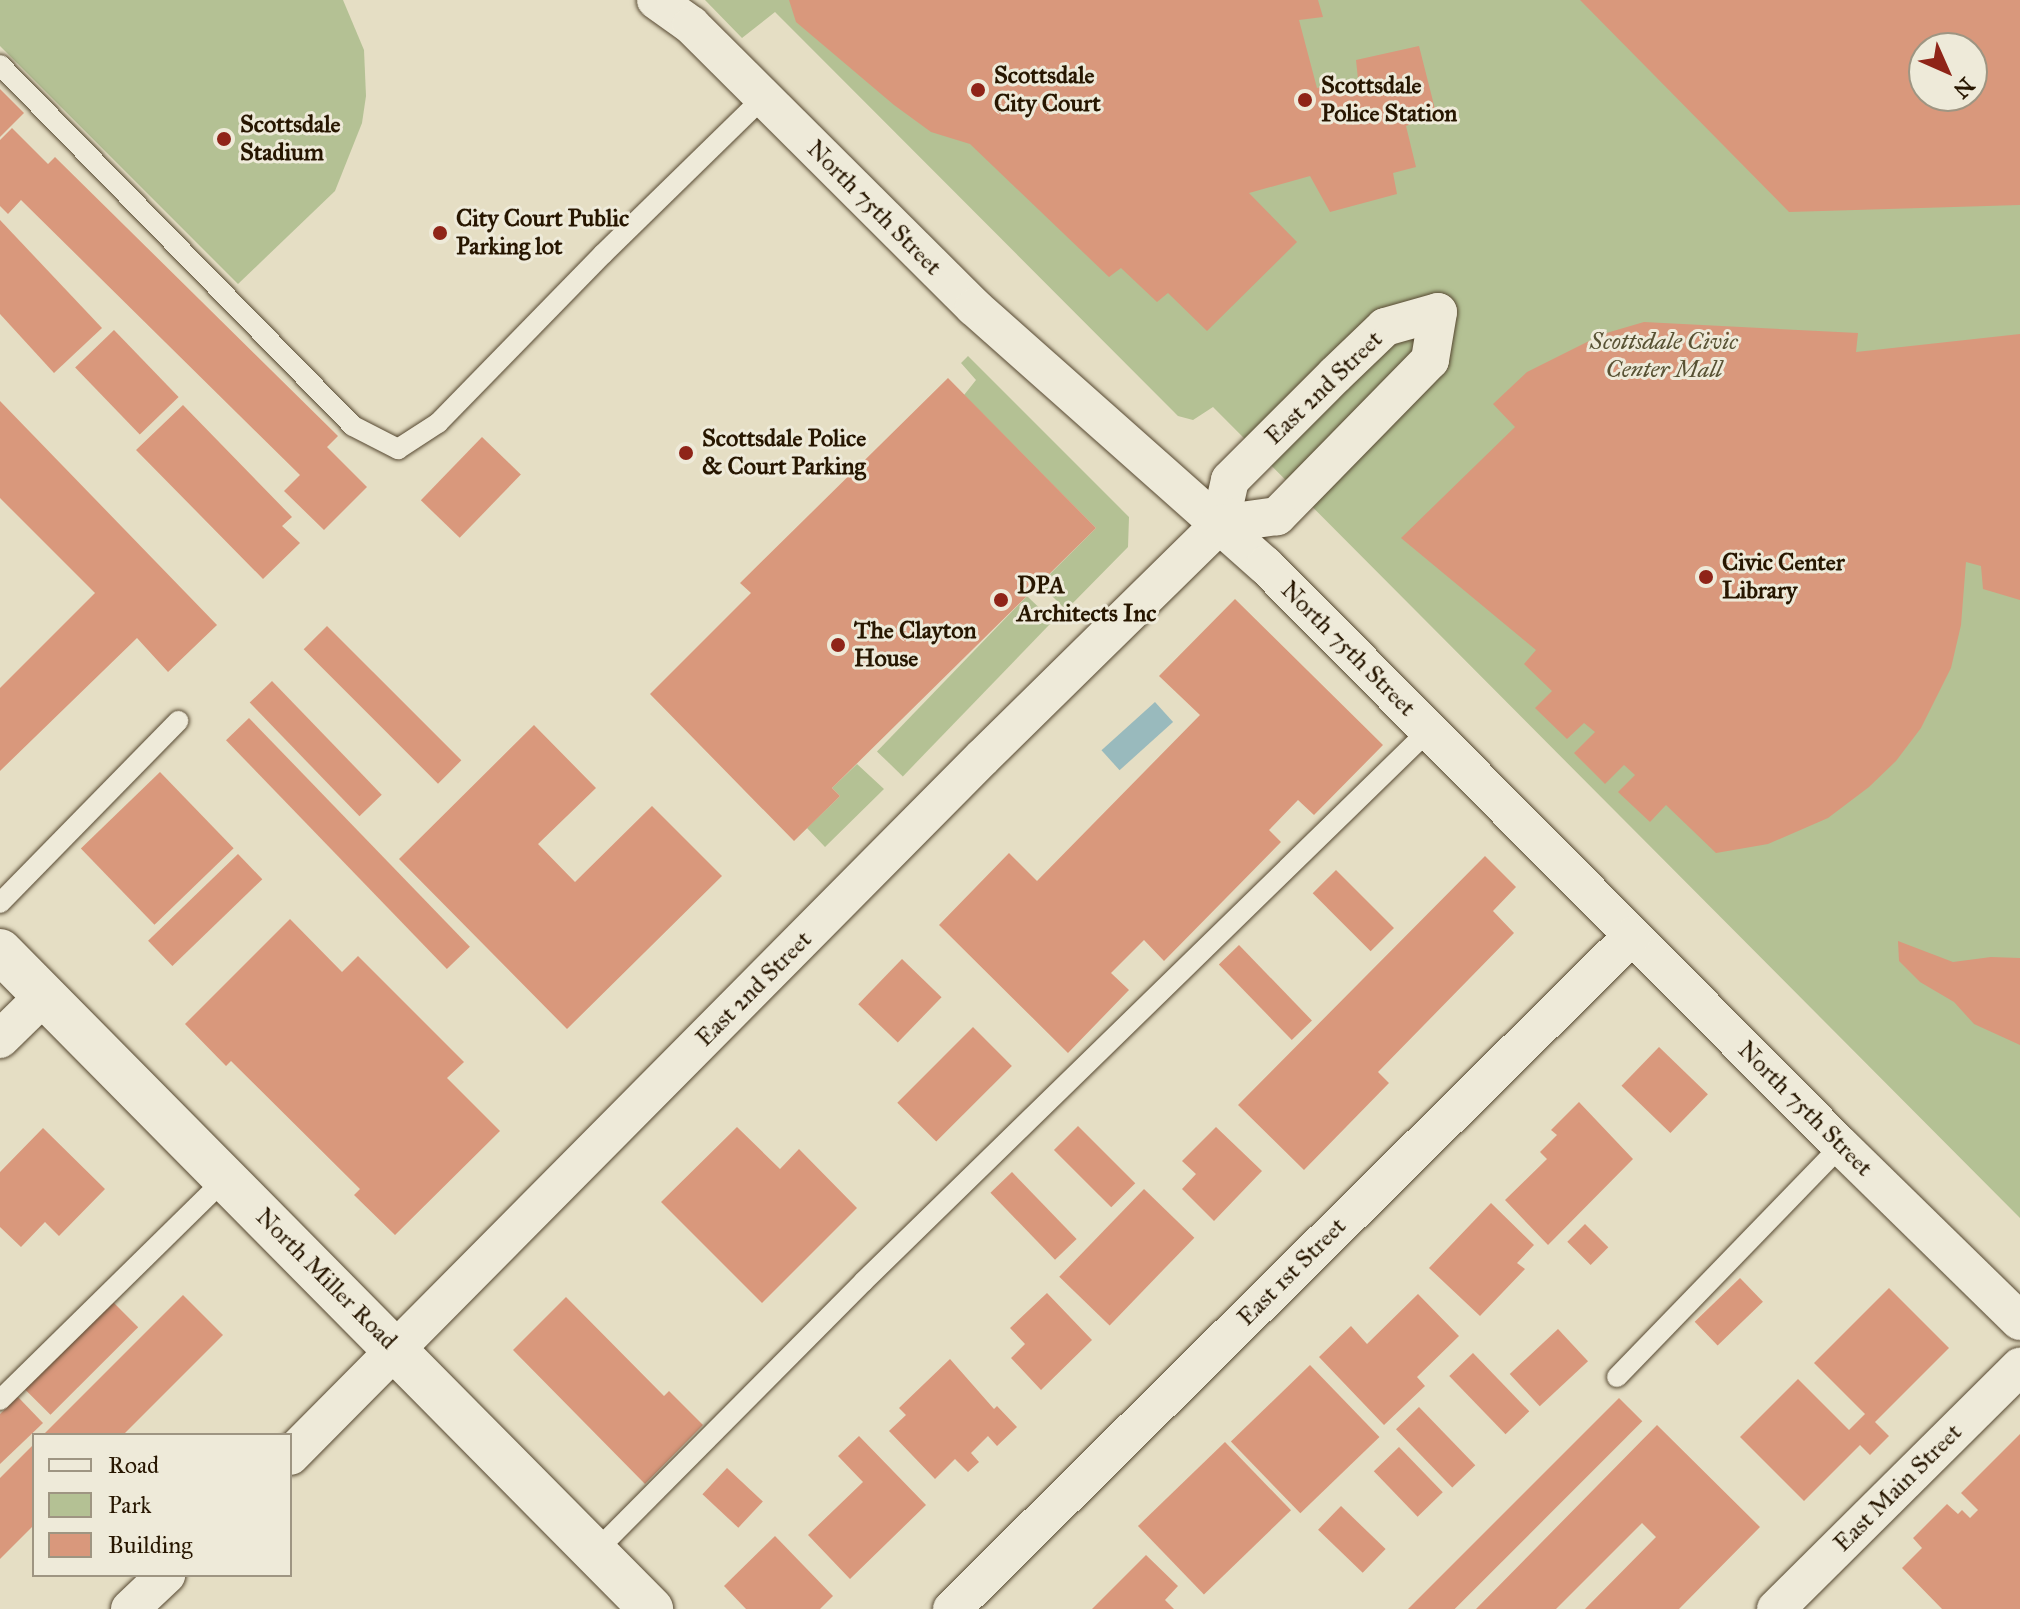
<!DOCTYPE html>
<style>
body{margin:0}
#map{position:relative;width:2020px;height:1609px;overflow:hidden;background:#e5dec4;font-family:"IM FELL Great Primer",serif}
div>[style]{position:absolute}
[style*='--x']{left:calc(var(--x)*1px);top:calc(var(--y)*1px);width:calc(var(--w)*1px);rotate:calc(var(--a)*1deg)}
.green>*{inset:0;background:#b4c194;transform-origin:0 0}
.water>*{inset:0;background:#99babd;transform-origin:0 0}
.building>*{inset:0;background:#d9987c;transform-origin:0 0}
.roads{filter:drop-shadow(0 0 2px #564831) drop-shadow(0 0 2px #564831)}
.service>*{height:20px;margin:-10px;padding:0 10px;transform-origin:10px;border-radius:10px;background:#eeead9}
.minor>*{height:38px;margin:-19px;padding:0 19px;transform-origin:19px;border-radius:19px;background:#eeead9}
.tertiary>*{height:44px;margin:-22px;padding:0 22px;transform-origin:22px;border-radius:22px;background:#eeead9}
.dots>*{width:22px;height:22px;translate:-50% -50%;box-sizing:border-box;border:4px solid #eeead9;border-radius:50%}
span{translate:-50% -50%;white-space:nowrap;text-align:center;line-height:1.15;-webkit-text-stroke:6px #eeead9;paint-order:stroke}
.poi-label{font-size:24px;color:#271600;font-weight:700}
.left{translate:0 -50%;text-align:left}
.street-label{font-size:24px;color:#271600}
.park-label{font-size:24px;color:#585234;font-style:italic}
.legend{position:absolute;left:32px;top:1433px;width:260px;height:144px;box-sizing:border-box;background:#eeead9;border:2px solid #9e9582;margin:0;padding:10px 14px;list-style:none;font-size:24px;color:#271600}
.legend li{display:flex;align-items:center;gap:16px;height:40px}
.legend b{width:40px;border:2px solid #9e9582}
.north{position:absolute;left:1908px;top:32px;width:80px;height:80px;box-sizing:border-box;background:#eeead9;border:2px solid #9e9582;border-radius:50%;rotate:135deg;font-size:22px;font-weight:700;line-height:32px;text-align:center;color:#271600}
.north::after{content:'';display:block;margin:auto;width:28px;height:36px;background:#8f2418;clip-path:polygon(50% 0,100% 100%,50% 72%,0 100%)}
</style>
<div id="map">
<div class="green">
<i style="clip-path:polygon(0 0,343px 0,364px 50px,366px 96px,362px 123px,335px 191px,238px 284px,0 46px)"></i>
<i style="clip-path:polygon(evenodd,705px 0,2020px 0,2020px 1218px,1213px 407px,1193px 420px,1178px 416px,775px 12px,742px 38px,705px 0,1924px 48px,1972px 48px,1972px 96px,1924px 96px,1924px 48px)"></i>
<i style="clip-path:polygon(968px 356px,1129px 517px,1128px 547px,1066px 610px,1040px 584px,1096px 528px,964px 395px,976px 380px,961px 363px)"></i>
<i style="left:1027px;top:596px;width:36px;height:216px;rotate:44deg"></i>
<i style="clip-path:polygon(857px 764px,884px 789px,825px 847px,807px 828px,840px 796px,832px 788px)"></i>
</div>
<div class="water">
<i style="left:1155px;top:702px;width:27px;height:72px;rotate:48deg"></i>
</div>
<div class="building">
<i style="clip-path:polygon(789px 0,1318px 0,1323px 17px,1299px 20px,1317px 88px,1358px 79px,1356px 60px,1419px 46px,1436px 113px,1406px 126px,1416px 167px,1393px 173px,1397px 194px,1330px 212px,1310px 176px,1249px 193px,1297px 242px,1207px 331px,1168px 293px,1157px 302px,1121px 268px,1109px 277px,970px 144px,931px 132px,894px 105px,796px 22px)"></i>
<i style="clip-path:polygon(evenodd,1580px 0,2020px 0,2020px 205px,1789px 212px,1580px 0,1924px 48px,1972px 48px,1972px 96px,1924px 96px,1924px 48px)"></i>
<i style="clip-path:polygon(0 89px,24px 113px,0 137px)"></i>
<i style="clip-path:polygon(12px 128px,48px 164px,55px 157px,338px 436px,327px 447px,367px 487px,324px 530px,284px 491px,300px 475px,21px 200px,8px 214px,0 206px,0 140px)"></i>
<i style="clip-path:polygon(0 220px,102px 328px,54px 373px,0 314px)"></i>
<i style="clip-path:polygon(1644px 322px,1858px 333px,1856px 352px,2020px 334px,2020px 600px,1983px 589px,1981px 566px,1966px 562px,1961px 625px,1951px 668px,1921px 728px,1896px 761px,1869px 787px,1828px 818px,1768px 844px,1716px 853px,1666px 805px,1650px 822px,1618px 792px,1635px 775px,1624px 765px,1605px 784px,1574px 753px,1595px 732px,1584px 723px,1567px 739px,1535px 708px,1552px 691px,1524px 664px,1536px 650px,1401px 538px,1515px 427px,1493px 404px,1527px 372px,1603px 334px)"></i>
<i style="left:114px;top:330px;width:93px;height:54px;rotate:46deg"></i>
<i style="clip-path:polygon(948px 378px,1096px 528px,832px 788px,840px 796px,794px 841px,650px 694px,751px 593px,740px 583px)"></i>
<i style="clip-path:polygon(0 401px,217px 625px,168px 672px,137px 638px,0 771px,0 688px,95px 593px,0 498px)"></i>
<i style="clip-path:polygon(183px 405px,292px 517px,282px 526px,300px 543px,263px 579px,136px 450px)"></i>
<i style="left:482px;top:437px;width:54px;height:88px;rotate:44deg"></i>
<i style="clip-path:polygon(1235px 599px,1383px 745px,1314px 815px,1298px 800px,1269px 830px,1281px 842px,1164px 961px,1144px 940px,1111px 973px,1129px 990px,1068px 1053px,939px 925px,1009px 853px,1037px 881px,1200px 715px,1159px 676px)"></i>
<i style="left:327px;top:626px;width:190px;height:33px;rotate:45deg"></i>
<i style="left:272px;top:681px;width:158px;height:31px;rotate:46deg"></i>
<i style="left:249px;top:718px;width:318px;height:32px;rotate:46deg"></i>
<i style="clip-path:polygon(534px 725px,596px 788px,538px 844px,575px 882px,652px 806px,722px 876px,567px 1029px,399px 859px)"></i>
<i style="left:160px;top:772px;width:106px;height:110px;rotate:46deg"></i>
<i style="left:238px;top:854px;width:35px;height:125px;rotate:46deg"></i>
<i style="clip-path:polygon(1485px 856px,1516px 887px,1493px 911px,1514px 933px,1378px 1072px,1389px 1083px,1304px 1170px,1238px 1105px)"></i>
<i style="left:1336px;top:870px;width:82px;height:33px;rotate:45deg"></i>
<i style="clip-path:polygon(290px 919px,342px 972px,358px 956px,464px 1062px,447px 1078px,500px 1131px,395px 1235px,354px 1195px,360px 1189px,231px 1061px,226px 1066px,185px 1024px)"></i>
<i style="clip-path:polygon(1898px 941px,1953px 962px,1991px 957px,2020px 958px,2020px 1045px,1974px 1024px,1954px 1002px,1920px 982px,1899px 961px)"></i>
<i style="left:1239px;top:945px;width:105px;height:28px;rotate:46deg"></i>
<i style="left:902px;top:959px;width:55px;height:63px;rotate:44deg"></i>
<i style="left:973px;top:1027px;width:55px;height:107px;rotate:45deg"></i>
<i style="left:1659px;top:1047px;width:68px;height:54px;rotate:44deg"></i>
<i style="clip-path:polygon(1579px 1102px,1633px 1159px,1548px 1245px,1505px 1200px,1547px 1159px,1540px 1152px,1557px 1135px,1551px 1130px)"></i>
<i style="left:1078px;top:1126px;width:81px;height:34px;rotate:45deg"></i>
<i style="clip-path:polygon(737px 1127px,780px 1169px,799px 1149px,857px 1208px,762px 1303px,661px 1202px)"></i>
<i style="clip-path:polygon(1216px 1127px,1262px 1171px,1214px 1221px,1182px 1189px,1196px 1174px,1182px 1161px)"></i>
<i style="clip-path:polygon(43px 1128px,105px 1189px,59px 1236px,45px 1222px,21px 1247px,0 1227px,0 1172px)"></i>
<i style="left:1012px;top:1172px;width:93px;height:30px;rotate:46deg"></i>
<i style="left:1144px;top:1189px;width:70px;height:122px;rotate:44deg"></i>
<i style="clip-path:polygon(1491px 1203px,1534px 1245px,1517px 1263px,1525px 1269px,1480px 1316px,1429px 1268px)"></i>
<i style="left:1585px;top:1224px;width:33px;height:25px;rotate:45deg"></i>
<i style="left:1740px;top:1278px;width:33px;height:63px;rotate:46deg"></i>
<i style="clip-path:polygon(1889px 1288px,1949px 1348px,1875px 1422px,1889px 1436px,1870px 1455px,1860px 1445px,1804px 1501px,1740px 1437px,1798px 1379px,1849px 1430px,1865px 1414px,1814px 1363px)"></i>
<i style="clip-path:polygon(1047px 1293px,1092px 1340px,1041px 1390px,1011px 1358px,1025px 1344px,1010px 1328px)"></i>
<i style="clip-path:polygon(1418px 1294px,1459px 1336px,1417px 1377px,1425px 1386px,1384px 1425px,1319px 1357px,1351px 1326px,1367px 1344px)"></i>
<i style="clip-path:polygon(183px 1295px,223px 1335px,123px 1435px,43px 1435px)"></i>
<i style="clip-path:polygon(566px 1297px,664px 1396px,669px 1391px,703px 1425px,645px 1484px,513px 1350px)"></i>
<i style="left:112px;top:1301px;width:37px;height:124px;rotate:45deg"></i>
<i style="left:1558px;top:1329px;width:44px;height:66px;rotate:47deg"></i>
<i style="left:1473px;top:1353px;width:81px;height:33px;rotate:46deg"></i>
<i style="clip-path:polygon(950px 1359px,994px 1409px,997px 1406px,1017px 1427px,997px 1446px,988px 1436px,971px 1453px,979px 1462px,968px 1472px,955px 1459px,935px 1479px,889px 1431px,906px 1415px,899px 1408px)"></i>
<i style="left:1310px;top:1365px;width:100px;height:110px;rotate:46deg"></i>
<i style="clip-path:polygon(18px 1397px,43px 1423px,0 1464px,0 1414px)"></i>
<i style="left:1619px;top:1398px;width:33px;height:300px;rotate:45deg"></i>
<i style="left:1419px;top:1407px;width:81px;height:32px;rotate:46deg"></i>
<i style="clip-path:polygon(1657px 1425px,1760px 1527px,1679px 1609px,1585px 1609px,1656px 1537px,1642px 1523px,1556px 1609px,1476px 1609px)"></i>
<i style="clip-path:polygon(2020px 1434px,2020px 1609px,1942px 1609px,1902px 1568px,1922px 1548px,1913px 1538px,1947px 1504px,1958px 1514px,1962px 1510px,1970px 1518px,1978px 1510px,1961px 1493px)"></i>
<i style="clip-path:polygon(859px 1436px,926px 1505px,850px 1579px,808px 1535px,863px 1482px,838px 1456px)"></i>
<i style="left:1225px;top:1442px;width:95px;height:121px;rotate:46deg"></i>
<i style="clip-path:polygon(34px 1444px,34px 1525px,0 1559px,0 1478px)"></i>
<i style="left:1399px;top:1447px;width:63px;height:35px;rotate:46deg"></i>
<i style="left:727px;top:1468px;width:49px;height:36px;rotate:43deg"></i>
<i style="left:1341px;top:1506px;width:62px;height:33px;rotate:44deg"></i>
<i style="clip-path:polygon(775px 1536px,833px 1596px,820px 1609px,746px 1609px,724px 1586px)"></i>
<i style="clip-path:polygon(1146px 1555px,1178px 1586px,1165px 1600px,1174px 1609px,1092px 1609px)"></i>
</div>
<div class="roads">
<div class="service">
<i style="--x:0;--y:65;--w:505;--a:45.64"></i>
<i style="--x:353;--y:426;--w:51;--a:27.1"></i>
<i style="--x:398;--y:449;--w:48;--a:-33"></i>
<i style="--x:438;--y:423;--w:236;--a:-45.7"></i>
<i style="--x:603;--y:254;--w:222;--a:-44.3"></i>
<i style="--x:0;--y:903;--w:255;--a:-45.6"></i>
<i style="--x:1617;--y:1377;--w:322;--a:-45.9"></i>
<i style="--x:0;--y:1400;--w:317;--a:-44.5"></i>
<i style="--x:596;--y:1551;--w:379;--a:-45.2"></i>
<i style="--x:863;--y:1282;--w:791;--a:-44.28"></i>
</div>
<div class="minor">
<i style="--x:656;--y:0;--w:43;--a:35.5"></i>
<i style="--x:691;--y:25;--w:400;--a:44.9"></i>
<i style="--x:974;--y:307;--w:389;--a:41.6"></i>
<i style="--x:1265;--y:565;--w:818;--a:45.25"></i>
<i style="--x:1841;--y:1146;--w:250;--a:44.4"></i>
<i style="--x:0;--y:1039;--w:63;--a:-44.4"></i>
<i style="--x:290;--y:1456;--w:983;--a:-45.25"></i>
<i style="--x:982;--y:758;--w:334;--a:-44.5"></i>
<i style="--x:1220;--y:524;--w:45;--a:-77.2"></i>
<i style="--x:1230;--y:480;--w:148;--a:-45"></i>
<i style="--x:1335;--y:375;--w:69;--a:-43.8"></i>
<i style="--x:1385;--y:327;--w:55;--a:-15.8"></i>
<i style="--x:1438;--y:312;--w:49;--a:99.5"></i>
<i style="--x:1430;--y:360;--w:219;--a:134.4"></i>
<i style="--x:1277;--y:516;--w:58;--a:172"></i>
<i style="--x:130;--y:1609;--w:50;--a:-43.4"></i>
<i style="--x:952;--y:1609;--w:957;--a:-44.7"></i>
<i style="--x:1776;--y:1609;--w:344;--a:-44.8"></i>
</div>
<div class="tertiary">
<i style="--x:0;--y:951;--w:926;--a:45.31"></i>
</div>
</div>
<div class="dots">
<i style="left:978px;top:90px;background:#8f2418"></i>
<i style="left:1305px;top:100px;background:#8f2418"></i>
<i style="left:224px;top:139px;background:#8f2418"></i>
<i style="left:440px;top:233px;background:#8f2418"></i>
<i style="left:686px;top:453px;background:#8f2418"></i>
<i style="left:1706px;top:577px;background:#8f2418"></i>
<i style="left:1001px;top:600px;background:#8f2418"></i>
<i style="left:838px;top:645px;background:#8f2418"></i>
</div>
<div class="poi-label">
<span class="left" style="left:994px;top:90px">Scottsdale<br>City Court</span>
<span class="left" style="left:1321px;top:100px">Scottsdale<br>Police Station</span>
<span class="left" style="left:240px;top:139px">Scottsdale<br>Stadium</span>
<span class="left" style="left:456px;top:233px">City Court Public<br>Parking lot</span>
<span class="left" style="left:702px;top:453px">Scottsdale Police<br>&amp; Court Parking</span>
<span class="left" style="left:1722px;top:577px">Civic Center<br>Library</span>
<span class="left" style="left:1017px;top:600px">DPA<br>Architects Inc</span>
<span class="left" style="left:854px;top:645px">The Clayton<br>House</span>
</div>
<div class="street-label">
<span style="left:874px;top:208px;rotate:45deg">North 75th Street</span>
<span style="left:1324px;top:388px;rotate:-44deg">East 2nd Street</span>
<span style="left:1348px;top:649px;rotate:45deg">North 75th Street</span>
<span style="left:754px;top:989px;rotate:-45deg">East 2nd Street</span>
<span style="left:1805px;top:1109px;rotate:45deg">North 75th Street</span>
<span style="left:1292px;top:1272px;rotate:-45deg">East 1st Street</span>
<span style="left:326px;top:1279px;rotate:45deg">North Miller Road</span>
<span style="left:1898px;top:1488px;rotate:-45deg">East Main Street</span>
</div>
<div class="park-label">
<span style="left:1664px;top:356px">Scottsdale Civic<br>Center Mall</span>
</div>
<ul class="legend">
<li><b style="height:10px;background:#eeead9"></b>Road</li>
<li><b style="height:22px;background:#b4c194"></b>Park</li>
<li><b style="height:22px;background:#d9987c"></b>Building</li>
</ul>
<div class="north">N</div>
</div>
